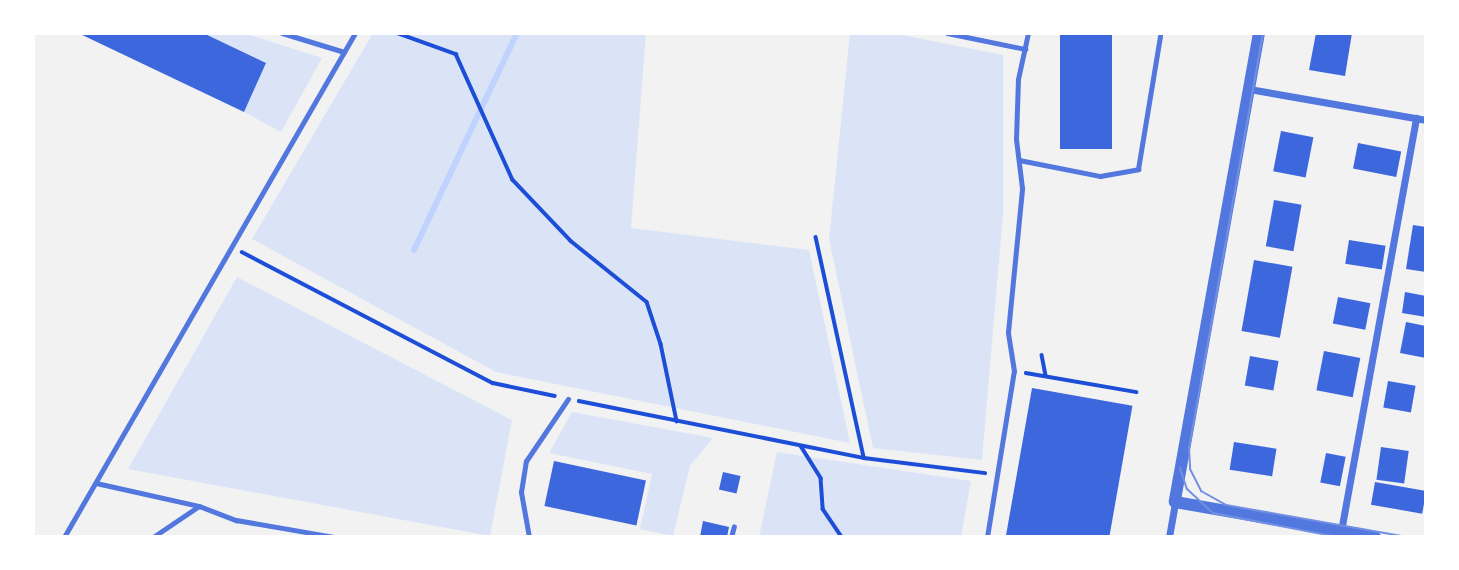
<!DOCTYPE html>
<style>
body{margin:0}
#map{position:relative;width:1459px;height:570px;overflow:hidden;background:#f2f2f2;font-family:Montserrat,sans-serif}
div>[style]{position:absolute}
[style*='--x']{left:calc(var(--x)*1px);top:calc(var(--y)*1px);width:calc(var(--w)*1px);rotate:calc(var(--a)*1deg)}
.green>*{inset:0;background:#dbe4f7}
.stream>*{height:6px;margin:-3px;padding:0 3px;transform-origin:3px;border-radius:3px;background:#bfd3fe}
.building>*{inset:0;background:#3d67dc;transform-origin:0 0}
.path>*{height:3.5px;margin:-1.75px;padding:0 1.75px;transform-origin:1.75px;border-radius:1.75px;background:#1d4ed8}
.service>*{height:5px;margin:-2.5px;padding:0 2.5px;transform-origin:2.5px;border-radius:2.5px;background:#5277de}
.minor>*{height:7px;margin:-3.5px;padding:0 3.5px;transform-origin:3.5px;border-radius:3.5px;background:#5277de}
.tertiary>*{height:12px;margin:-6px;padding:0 6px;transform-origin:6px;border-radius:6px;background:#5277de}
.tram>*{height:2px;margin:-1px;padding:0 1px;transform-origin:1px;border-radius:1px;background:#7290e2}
span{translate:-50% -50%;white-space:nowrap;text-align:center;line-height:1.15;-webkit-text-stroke:7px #fff;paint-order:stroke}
.frame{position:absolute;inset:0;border:35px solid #fff;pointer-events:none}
</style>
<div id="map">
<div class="green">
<i style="clip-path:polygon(203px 33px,244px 33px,322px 58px,281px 132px,244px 112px,266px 63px)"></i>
<i style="clip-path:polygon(373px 33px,646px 33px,631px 228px,809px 250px,850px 443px,496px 372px,252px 239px)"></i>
<i style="clip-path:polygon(850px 33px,892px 33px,1003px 55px,1003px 214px,982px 460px,873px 448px,829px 239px)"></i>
<i style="clip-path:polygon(237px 277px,512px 420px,490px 536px,128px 469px)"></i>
<i style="clip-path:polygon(572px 412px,713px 438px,690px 466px,673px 536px,640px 529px,652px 474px,549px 453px)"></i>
<i style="clip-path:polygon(777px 452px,971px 481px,961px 537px,759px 537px)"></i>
</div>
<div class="stream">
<i style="--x:414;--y:250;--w:240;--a:-64.6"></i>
</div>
<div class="building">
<i style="clip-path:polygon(78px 33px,203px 33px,266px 63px,244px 112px)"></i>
<i style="left:1060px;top:33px;width:52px;height:116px"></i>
<i style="clip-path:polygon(1316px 33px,1352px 33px,1345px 76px,1309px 70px)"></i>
<i style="left:1281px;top:131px;width:33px;height:41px;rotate:11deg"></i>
<i style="left:1358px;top:143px;width:44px;height:26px;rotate:11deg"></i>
<i style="left:1274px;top:200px;width:28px;height:47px;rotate:10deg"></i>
<i style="clip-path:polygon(1413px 225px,1426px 227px,1426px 272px,1406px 269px)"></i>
<i style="left:1349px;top:240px;width:37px;height:24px;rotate:9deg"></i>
<i style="left:1254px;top:260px;width:39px;height:72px;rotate:10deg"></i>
<i style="clip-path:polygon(1405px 292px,1426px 296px,1426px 317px,1402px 313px)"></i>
<i style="left:1338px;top:297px;width:33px;height:27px;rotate:11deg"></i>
<i style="clip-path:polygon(1406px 322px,1426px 326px,1426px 358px,1400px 353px)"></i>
<i style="left:1324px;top:351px;width:37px;height:40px;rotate:11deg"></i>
<i style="left:1250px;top:356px;width:29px;height:30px;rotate:10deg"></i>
<i style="left:1388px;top:381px;width:28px;height:27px;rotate:10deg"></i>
<i style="left:1032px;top:388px;width:102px;height:151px;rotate:10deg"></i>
<i style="left:1234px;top:442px;width:43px;height:28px;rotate:9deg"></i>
<i style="left:1381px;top:447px;width:28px;height:33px;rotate:8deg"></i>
<i style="left:1326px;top:453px;width:20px;height:30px;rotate:11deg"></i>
<i style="left:554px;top:461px;width:94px;height:46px;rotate:12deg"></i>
<i style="left:723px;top:472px;width:18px;height:18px;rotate:13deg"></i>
<i style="left:1375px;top:482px;width:52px;height:23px;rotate:10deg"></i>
<i style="clip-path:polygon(703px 521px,729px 527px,727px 537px,700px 537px)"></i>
</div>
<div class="path">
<i style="--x:397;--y:33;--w:63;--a:19.6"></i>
<i style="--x:456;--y:54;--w:138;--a:65.7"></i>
<i style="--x:513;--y:180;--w:84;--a:46.4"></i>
<i style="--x:571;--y:241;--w:97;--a:38.8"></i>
<i style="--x:647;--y:302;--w:44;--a:71.6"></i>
<i style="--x:661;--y:344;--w:79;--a:78.3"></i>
<i style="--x:816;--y:237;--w:226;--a:77.7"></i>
<i style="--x:242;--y:252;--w:283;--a:27.6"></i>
<i style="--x:493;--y:383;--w:63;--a:11.8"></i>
<i style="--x:1042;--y:355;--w:21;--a:79"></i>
<i style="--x:1026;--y:373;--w:112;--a:9.8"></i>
<i style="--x:579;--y:401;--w:291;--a:11.3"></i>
<i style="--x:864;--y:458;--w:122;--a:7.1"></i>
<i style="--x:801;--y:446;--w:38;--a:58"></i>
<i style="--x:821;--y:478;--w:31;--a:86"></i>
<i style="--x:823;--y:509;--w:34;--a:56"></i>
</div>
<div class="service">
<i style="--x:282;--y:33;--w:65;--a:17"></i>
<i style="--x:947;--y:33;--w:80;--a:11.6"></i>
<i style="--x:1019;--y:160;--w:83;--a:11.2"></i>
<i style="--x:1100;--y:176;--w:39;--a:-10"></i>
<i style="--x:1138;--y:169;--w:135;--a:-80.6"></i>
<i style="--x:96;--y:483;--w:106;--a:12.6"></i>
<i style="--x:199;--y:506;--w:40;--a:21"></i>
<i style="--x:236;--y:520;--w:99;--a:9.8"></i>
<i style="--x:64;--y:537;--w:582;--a:-60"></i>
<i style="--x:153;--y:537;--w:55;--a:-34"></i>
<i style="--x:529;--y:537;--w:46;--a:-100.1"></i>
<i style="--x:521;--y:492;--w:31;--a:-81"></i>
<i style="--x:526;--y:461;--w:75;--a:-55.9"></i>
<i style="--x:731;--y:537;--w:11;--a:-75"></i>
<i style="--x:987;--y:537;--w:168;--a:-80.8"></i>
<i style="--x:1014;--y:371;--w:39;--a:-99"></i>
<i style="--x:1008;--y:332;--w:145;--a:-84.4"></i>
<i style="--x:1022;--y:188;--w:49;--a:-97"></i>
<i style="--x:1016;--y:139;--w:60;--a:-88.1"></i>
<i style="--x:1018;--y:79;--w:47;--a:-77.7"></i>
</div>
<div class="minor">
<i style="--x:1249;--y:89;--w:180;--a:9.9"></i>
<i style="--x:1341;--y:531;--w:420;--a:-79.7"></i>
<i style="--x:1169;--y:537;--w:36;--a:-80"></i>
</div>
<div class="tertiary">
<i style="--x:1259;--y:33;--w:476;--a:100.2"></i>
<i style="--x:1175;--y:502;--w:203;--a:9.9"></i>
</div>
<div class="tram">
<i style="--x:1263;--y:33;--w:421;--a:100.1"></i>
<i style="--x:1189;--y:447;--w:22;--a:87"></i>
<i style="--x:1190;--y:469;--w:25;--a:63"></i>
<i style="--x:1201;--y:491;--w:29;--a:29"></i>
<i style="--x:1226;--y:505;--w:184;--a:10"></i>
<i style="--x:1180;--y:468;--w:22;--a:72"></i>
<i style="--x:1187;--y:489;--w:35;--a:43"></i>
<i style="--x:1213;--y:513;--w:127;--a:10.9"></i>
</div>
<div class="frame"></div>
</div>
